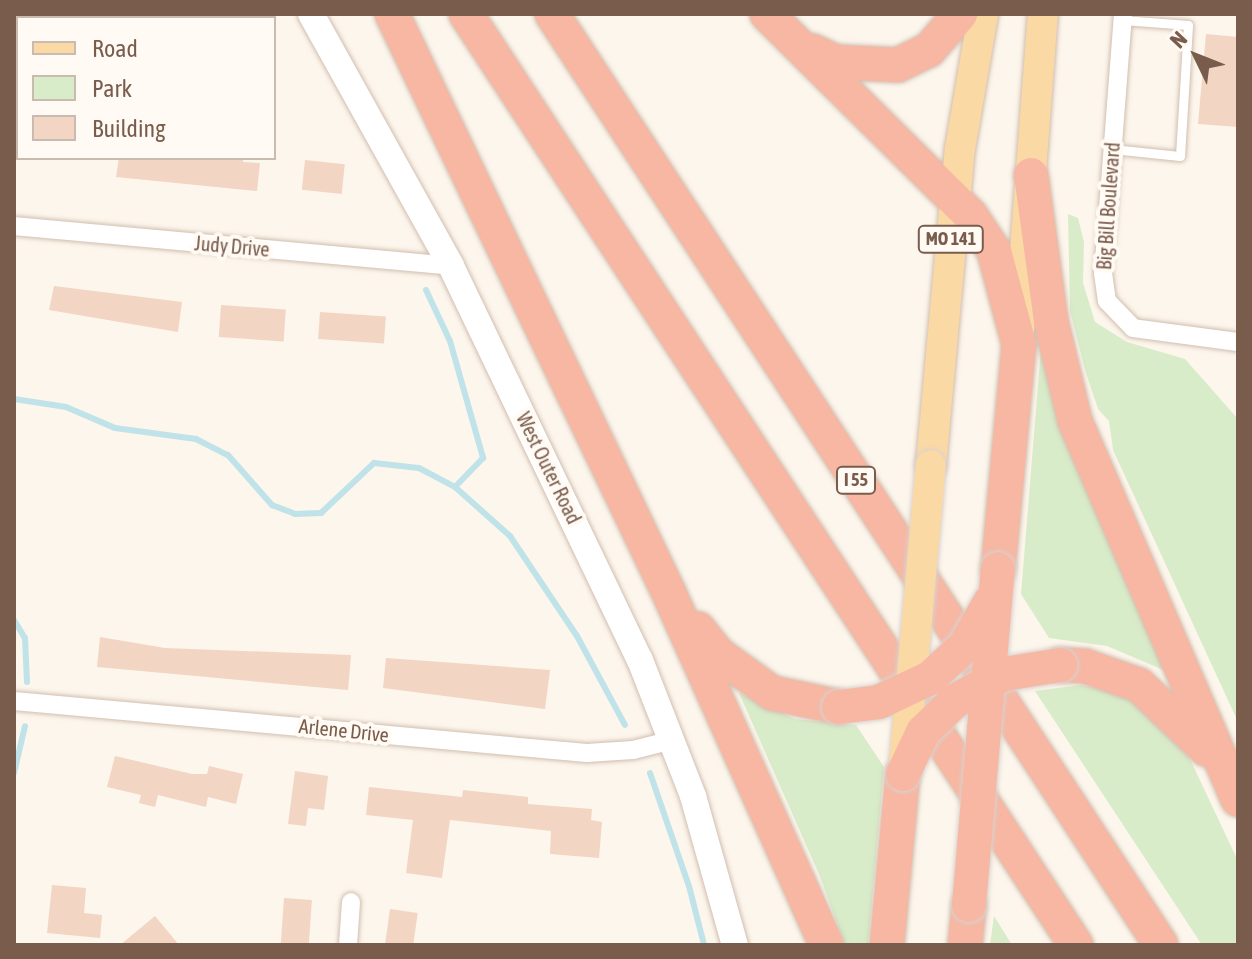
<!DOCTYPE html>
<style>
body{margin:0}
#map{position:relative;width:1252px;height:959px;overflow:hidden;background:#fdf6ec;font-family:"Asap Condensed",sans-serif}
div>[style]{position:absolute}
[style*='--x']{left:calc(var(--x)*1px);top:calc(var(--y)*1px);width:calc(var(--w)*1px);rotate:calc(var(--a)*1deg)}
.green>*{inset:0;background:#d8ecc9}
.stream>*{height:6px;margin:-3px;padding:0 3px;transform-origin:3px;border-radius:3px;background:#bfe3e8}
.building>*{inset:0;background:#f3d5c3;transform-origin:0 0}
.roads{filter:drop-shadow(0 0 2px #d1beb0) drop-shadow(0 0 2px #d1beb0)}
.lane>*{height:9px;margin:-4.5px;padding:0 4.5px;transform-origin:4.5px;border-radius:4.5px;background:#fff}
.street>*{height:18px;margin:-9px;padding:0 9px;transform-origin:9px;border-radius:9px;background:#fff}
.secondary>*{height:26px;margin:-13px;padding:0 13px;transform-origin:13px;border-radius:13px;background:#fff}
.primary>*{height:30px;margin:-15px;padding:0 15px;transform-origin:15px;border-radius:15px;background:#fbd9a5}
.highway>*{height:34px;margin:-17px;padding:0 17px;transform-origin:17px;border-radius:17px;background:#f7b7a3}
.bridges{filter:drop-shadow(0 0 2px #dad1cd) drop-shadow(0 0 2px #dad1cd)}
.primary-bridge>*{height:30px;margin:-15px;padding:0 15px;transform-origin:15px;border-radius:15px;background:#fbd9a5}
.highway-bridge>*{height:34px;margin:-17px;padding:0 17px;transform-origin:17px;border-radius:17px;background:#f7b7a3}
span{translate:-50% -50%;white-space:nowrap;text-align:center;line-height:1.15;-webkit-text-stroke:8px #fffaf3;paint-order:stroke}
.shield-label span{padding:2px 6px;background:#fffaf3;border:2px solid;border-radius:6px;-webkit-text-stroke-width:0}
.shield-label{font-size:18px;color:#7a5c4d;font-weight:700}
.street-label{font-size:20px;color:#7a5c4d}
.frame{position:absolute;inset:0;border:16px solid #7a5c4d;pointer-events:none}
.legend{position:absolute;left:16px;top:16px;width:260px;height:144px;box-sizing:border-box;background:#fffaf3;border:2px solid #cabbb1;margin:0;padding:10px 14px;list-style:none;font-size:24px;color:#7a5c4d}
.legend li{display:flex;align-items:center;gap:16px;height:40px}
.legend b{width:40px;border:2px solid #cabbb1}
.north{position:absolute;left:1156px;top:16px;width:80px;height:80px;-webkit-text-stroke:6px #fffaf3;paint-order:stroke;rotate:313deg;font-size:22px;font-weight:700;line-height:32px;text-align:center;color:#7a5c4d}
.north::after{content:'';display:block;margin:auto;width:28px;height:36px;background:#7a5c4d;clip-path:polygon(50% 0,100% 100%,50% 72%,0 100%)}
</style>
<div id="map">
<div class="green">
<i style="clip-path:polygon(1068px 214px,1078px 218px,1084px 242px,1083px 283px,1095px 322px,1127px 342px,1185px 359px,1238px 419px,1238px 722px,1113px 450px,1109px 421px,1098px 409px,1085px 370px,1070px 311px)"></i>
<i style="clip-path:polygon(1041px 348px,1168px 672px,1107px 646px,1049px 638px,1021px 594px)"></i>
<i style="clip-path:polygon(1081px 685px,1120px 694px,1140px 705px,1190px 759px,1238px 861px,1238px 945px,1202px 945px,1035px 691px)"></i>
<i style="clip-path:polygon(739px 693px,795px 719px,856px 725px,884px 767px,868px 945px,845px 945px,819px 874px)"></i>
<i style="clip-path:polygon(994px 916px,1012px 945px,990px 945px)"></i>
</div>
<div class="stream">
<i style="--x:426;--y:290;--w:56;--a:64.8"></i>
<i style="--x:450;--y:341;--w:122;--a:74.2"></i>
<i style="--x:483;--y:458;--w:40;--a:134"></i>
<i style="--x:14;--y:399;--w:53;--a:8.7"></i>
<i style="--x:66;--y:407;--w:53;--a:23.2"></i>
<i style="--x:115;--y:428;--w:82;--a:7.7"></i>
<i style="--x:196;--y:439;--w:36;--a:27"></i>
<i style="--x:228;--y:455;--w:67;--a:48.7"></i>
<i style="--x:272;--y:505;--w:25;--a:21"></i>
<i style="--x:295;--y:514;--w:26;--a:-2"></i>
<i style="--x:321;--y:513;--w:73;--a:-43.3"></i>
<i style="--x:374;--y:463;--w:45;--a:6.3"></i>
<i style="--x:419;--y:468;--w:41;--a:27.8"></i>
<i style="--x:455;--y:487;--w:74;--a:41.7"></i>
<i style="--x:510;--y:536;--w:120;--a:56.2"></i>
<i style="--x:577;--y:636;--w:101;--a:61.7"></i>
<i style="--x:14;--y:620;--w:21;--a:59"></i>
<i style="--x:25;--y:638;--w:44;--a:87.4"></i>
<i style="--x:14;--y:773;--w:48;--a:-76.8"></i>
<i style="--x:650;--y:773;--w:120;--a:71"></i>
<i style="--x:689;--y:886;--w:61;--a:75.7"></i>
</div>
<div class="building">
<i style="clip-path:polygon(1206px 34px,1238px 37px,1238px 127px,1198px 124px)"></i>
<i style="clip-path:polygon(119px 158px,243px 158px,243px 162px,260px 163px,257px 191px,116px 177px)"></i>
<i style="left:305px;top:160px;width:40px;height:30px;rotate:6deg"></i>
<i style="clip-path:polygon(54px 286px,182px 302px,178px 332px,49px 310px)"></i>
<i style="left:221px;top:305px;width:65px;height:32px;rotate:4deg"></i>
<i style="left:320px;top:312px;width:66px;height:27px;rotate:4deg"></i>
<i style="clip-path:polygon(100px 637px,165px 648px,351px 655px,348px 690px,97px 667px)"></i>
<i style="clip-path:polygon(386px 658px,550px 670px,545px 709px,383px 688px)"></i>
<i style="clip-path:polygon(115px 756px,192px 774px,207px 774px,209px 766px,243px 774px,236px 804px,208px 797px,206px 807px,158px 795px,155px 807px,139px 803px,141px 795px,107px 787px)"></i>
<i style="clip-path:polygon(295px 771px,328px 776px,324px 810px,308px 808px,306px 826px,288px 824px)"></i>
<i style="clip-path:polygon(369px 787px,462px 797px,463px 790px,528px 797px,528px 804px,592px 809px,591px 820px,602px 822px,599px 858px,550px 854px,551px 831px,450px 820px,442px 878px,406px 873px,413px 820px,366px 815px)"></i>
<i style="clip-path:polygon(52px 885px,86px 888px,84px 913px,102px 915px,100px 938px,47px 933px)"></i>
<i style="left:284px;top:898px;width:28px;height:47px;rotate:4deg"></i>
<i style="left:390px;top:909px;width:28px;height:36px;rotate:8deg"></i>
<i style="clip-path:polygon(155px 916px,179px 945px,120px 945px)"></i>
</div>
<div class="roads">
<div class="lane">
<i style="--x:1112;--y:149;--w:68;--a:5.9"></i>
<i style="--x:1180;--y:156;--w:131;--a:-86.5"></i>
<i style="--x:1188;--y:25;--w:65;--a:-175.6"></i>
</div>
<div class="street">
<i style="--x:1123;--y:14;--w:260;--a:94.4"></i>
<i style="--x:1103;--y:273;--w:28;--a:82"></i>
<i style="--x:1107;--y:301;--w:37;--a:46"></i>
<i style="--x:1133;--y:328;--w:106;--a:7.6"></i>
<i style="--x:14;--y:226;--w:439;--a:5.2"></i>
<i style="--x:14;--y:701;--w:575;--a:5.19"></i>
<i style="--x:587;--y:753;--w:46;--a:-3.7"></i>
<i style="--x:633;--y:750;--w:41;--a:-14"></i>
<i style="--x:348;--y:945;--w:43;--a:-86"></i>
</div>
<div class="secondary">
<i style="--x:311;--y:14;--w:288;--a:60.9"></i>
<i style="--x:451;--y:266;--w:437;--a:64.4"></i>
<i style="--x:640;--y:660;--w:146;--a:68.7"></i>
<i style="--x:693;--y:796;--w:155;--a:74.3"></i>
</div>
<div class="primary">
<i style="--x:1019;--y:331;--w:318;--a:-85.7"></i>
<i style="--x:931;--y:465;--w:317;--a:-84.8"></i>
<i style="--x:960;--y:149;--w:137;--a:-80.3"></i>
</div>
<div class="highway">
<i style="--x:392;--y:14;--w:640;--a:64.44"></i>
<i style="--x:668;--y:591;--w:388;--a:65.9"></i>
<i style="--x:466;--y:14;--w:1113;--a:56.77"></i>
<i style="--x:552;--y:14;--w:1112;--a:56.81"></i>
<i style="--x:767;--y:14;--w:287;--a:44.7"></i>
<i style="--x:971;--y:216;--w:42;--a:56.7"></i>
<i style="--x:994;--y:251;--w:96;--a:75"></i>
<i style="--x:1019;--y:344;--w:226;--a:95.3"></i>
<i style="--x:812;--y:51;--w:26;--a:25"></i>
<i style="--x:836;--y:62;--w:62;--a:2.8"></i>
<i style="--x:898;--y:65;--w:34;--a:-26"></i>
<i style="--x:929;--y:50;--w:48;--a:-49.3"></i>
<i style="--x:1031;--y:175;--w:147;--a:82.2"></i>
<i style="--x:1051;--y:321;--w:103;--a:76.5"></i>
<i style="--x:1075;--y:421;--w:412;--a:66.7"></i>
<i style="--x:698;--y:629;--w:32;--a:51"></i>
<i style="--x:718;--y:654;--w:67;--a:35.8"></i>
<i style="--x:772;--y:693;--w:68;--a:11.8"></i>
<i style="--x:1060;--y:665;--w:25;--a:2"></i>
<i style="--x:1085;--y:666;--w:57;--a:19.4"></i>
<i style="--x:1139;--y:685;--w:93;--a:43.7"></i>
<i style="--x:887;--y:945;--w:172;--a:-84.7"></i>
<i style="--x:965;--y:945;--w:40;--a:-84.3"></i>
</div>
</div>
<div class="bridges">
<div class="primary-bridge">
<i style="--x:904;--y:765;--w:301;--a:-84.9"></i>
</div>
<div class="highway-bridge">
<i style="--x:839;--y:707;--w:40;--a:-7.1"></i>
<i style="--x:879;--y:702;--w:56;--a:-25.2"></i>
<i style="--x:930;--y:678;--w:47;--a:-42.4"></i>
<i style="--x:965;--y:646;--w:51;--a:-60.4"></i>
<i style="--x:903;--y:774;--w:47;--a:-64.5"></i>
<i style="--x:923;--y:732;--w:45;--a:-44.1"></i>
<i style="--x:955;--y:701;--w:56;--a:-28.9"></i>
<i style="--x:1004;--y:674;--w:57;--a:-9.1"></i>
<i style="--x:969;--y:905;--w:337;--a:-85.1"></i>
</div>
</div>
<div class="shield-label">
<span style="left:951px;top:239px">MO 141</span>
<span style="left:856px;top:480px">I 55</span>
</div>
<div class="street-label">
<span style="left:1108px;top:206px;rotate:-86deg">Big Bill Boulevard</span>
<span style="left:232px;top:246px;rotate:5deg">Judy Drive</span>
<span style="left:549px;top:468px;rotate:64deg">West Outer Road</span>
<span style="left:344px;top:730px;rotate:6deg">Arlene Drive</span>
</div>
<div class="frame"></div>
<ul class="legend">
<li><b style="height:10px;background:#fbd9a5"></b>Road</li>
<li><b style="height:22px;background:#d8ecc9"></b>Park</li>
<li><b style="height:22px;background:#f3d5c3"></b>Building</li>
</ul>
<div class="north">N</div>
</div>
